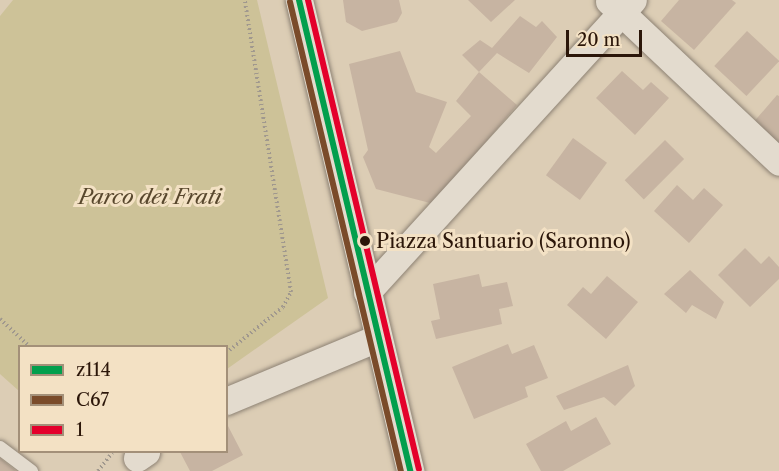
<!DOCTYPE html>
<style>
body{margin:0}
#map{position:relative;width:779px;height:471px;overflow:hidden;background:#dccdb5;font-family:"Libre Caslon Text",serif}
div>[style]{position:absolute}
[style*='--x']{left:calc(var(--x)*1px);top:calc(var(--y)*1px);width:calc(var(--w)*1px);rotate:calc(var(--a)*1deg)}
.green>*{inset:0;background:#cdc298}
.building>*{inset:0;background:#c7b4a2;transform-origin:0 0}
.path>*{height:4px;margin-top:-2px;transform-origin:0;background:repeating-linear-gradient(90deg,#a0988e 0 1.5px,transparent 0 4.5px)}
.roads{filter:drop-shadow(0 0 2px #8d8274) drop-shadow(0 0 2px #8d8274)}
.lane>*{height:14px;margin:-7px;padding:0 7px;transform-origin:7px;border-radius:7px;background:#e3dbce}
.street>*{height:27px;margin:-13.5px;padding:0 13.5px;transform-origin:13.5px;border-radius:13.5px;background:#e3dbce}
.bus-1>*{height:6px;margin:-3px;padding:0 3px;transform-origin:3px;border-radius:3px;background:#029f4d}
.bus-2>*{height:6px;margin:-3px;padding:0 3px;transform-origin:3px;border-radius:3px;background:#7a4b2a}
.bus-3>*{height:6px;margin:-3px;padding:0 3px;transform-origin:3px;border-radius:3px;background:#e4002b}
.dots>*{width:16px;height:16px;translate:-50% -50%;box-sizing:border-box;border:3px solid #f3e1c4;border-radius:50%}
span{translate:-50% -50%;white-space:nowrap;text-align:center;line-height:1.15;-webkit-text-stroke:6px #f3e1c4;paint-order:stroke}
.bus-label{font-size:20px;color:#2b1609}
.left{translate:0 -50%;text-align:left}
.park-label{font-size:21px;color:#58472d;font-style:italic}
.legend{position:absolute;left:18px;top:345px;width:210px;height:108px;box-sizing:border-box;background:#f3e1c4;border:2px solid #a39079;margin:0;padding:8px 10px;list-style:none;font-size:18px;color:#2b1609}
.legend li{display:flex;align-items:center;gap:12px;height:30px}
.legend b{width:30px;border:2px solid #a39079}
.scale{position:absolute;left:566px;top:30px;width:76px;height:27px;box-sizing:border-box;border:3px solid #2b1609;border-top:0;padding-left:8px;font-size:18px;line-height:21px;white-space:nowrap;color:#2b1609;-webkit-text-stroke:4px #f3e1c4;paint-order:stroke}
</style>
<div id="map">
<div class="green">
<i style="clip-path:polygon(13px 0,257px 0,328px 298px,227px 369px,226px 346px,20px 346px,19px 391px,0 374px,0 16px)"></i>
</div>
<div class="building">
<i style="clip-path:polygon(343px 0,399px 0,402px 13px,397px 22px,362px 31px,346px 22px)"></i>
<i style="clip-path:polygon(468px 0,515px 0,491px 22px)"></i>
<i style="clip-path:polygon(679px 0,732px 0,736px 3px,694px 50px,661px 21px)"></i>
<i style="clip-path:polygon(520px 16px,536px 27px,542px 21px,557px 37px,529px 73px,497px 53px,479px 72px,462px 55px,480px 40px,492px 48px)"></i>
<i style="left:747px;top:31px;width:44px;height:48px;rotate:43deg"></i>
<i style="clip-path:polygon(400px 51px,416px 92px,447px 102px,429px 147px,436px 153px,471px 116px,456px 101px,479px 72px,517px 105px,434px 204px,376px 189px,363px 157px,368px 150px,349px 64px)"></i>
<i style="clip-path:polygon(622px 71px,643px 90px,651px 82px,669px 98px,635px 135px,596px 98px)"></i>
<i style="clip-path:polygon(777px 95px,779px 96px,779px 147px,752px 124px)"></i>
<i style="left:573px;top:138px;width:42px;height:46px;rotate:36deg"></i>
<i style="left:665px;top:140px;width:27px;height:57px;rotate:45deg"></i>
<i style="clip-path:polygon(677px 185px,693px 200px,704px 188px,723px 205px,689px 243px,654px 211px)"></i>
<i style="clip-path:polygon(745px 248px,761px 264px,769px 256px,779px 267px,779px 279px,750px 307px,718px 275px)"></i>
<i style="clip-path:polygon(690px 270px,724px 302px,716px 319px,692px 305px,686px 313px,664px 294px)"></i>
<i style="clip-path:polygon(479px 274px,482px 287px,507px 282px,513px 306px,499px 309px,502px 324px,436px 339px,431px 321px,440px 319px,433px 284px)"></i>
<i style="clip-path:polygon(607px 276px,638px 302px,606px 339px,567px 305px,583px 287px,591px 294px)"></i>
<i style="clip-path:polygon(508px 344px,512px 354px,534px 345px,548px 378px,525px 387px,528px 397px,474px 419px,452px 367px)"></i>
<i style="clip-path:polygon(628px 365px,635px 386px,615px 406px,604px 397px,564px 410px,556px 396px)"></i>
<i style="clip-path:polygon(596px 417px,611px 444px,563px 471px,541px 471px,526px 444px,566px 421px,571px 431px)"></i>
<i style="clip-path:polygon(228px 426px,243px 455px,212px 471px,190px 471px,180px 452px,226px 452px)"></i>
<i style="clip-path:polygon(0 458px,16px 471px,0 471px)"></i>
</div>
<div class="path">
<i style="--x:0;--y:319;--w:40;--a:43"></i>
<i style="--x:226;--y:353;--w:73;--a:-38.9"></i>
<i style="--x:283;--y:307;--w:17;--a:-62"></i>
<i style="--x:291;--y:292;--w:296;--a:-99"></i>
<i style="--x:98;--y:471;--w:23;--a:-52"></i>
</div>
<div class="roads">
<div class="lane">
<i style="--x:0;--y:448;--w:39;--a:37"></i>
</div>
<div class="street">
<i style="--x:299;--y:0;--w:484;--a:76.7"></i>
<i style="--x:609;--y:1;--w:234;--a:43.4"></i>
<i style="--x:367;--y:292;--w:395;--a:-47.7"></i>
<i style="--x:226;--y:401;--w:164;--a:-22.6"></i>
<i style="--x:137;--y:458;--w:11;--a:-34"></i>
</div>
</div>
<div class="bus-1">
<i style="--x:299;--y:0;--w:484;--a:76.7"></i>
</div>
<div class="bus-2">
<i style="--x:290;--y:2;--w:482;--a:76.7"></i>
</div>
<div class="bus-3">
<i style="--x:308;--y:0;--w:482;--a:76.7"></i>
</div>
<div class="dots">
<i style="left:365px;top:241px;background:#2b1609"></i>
</div>
<div class="bus-label">
<span class="left" style="left:376px;top:241px">Piazza Santuario (Saronno)</span>
</div>
<div class="park-label">
<span style="left:150px;top:197px">Parco dei Frati</span>
</div>
<ul class="legend">
<li><b style="height:8px;background:#029f4d"></b>z114</li>
<li><b style="height:8px;background:#7a4b2a"></b>C67</li>
<li><b style="height:8px;background:#e4002b"></b>1</li>
</ul>
<div class="scale">20 m</div>
</div>
